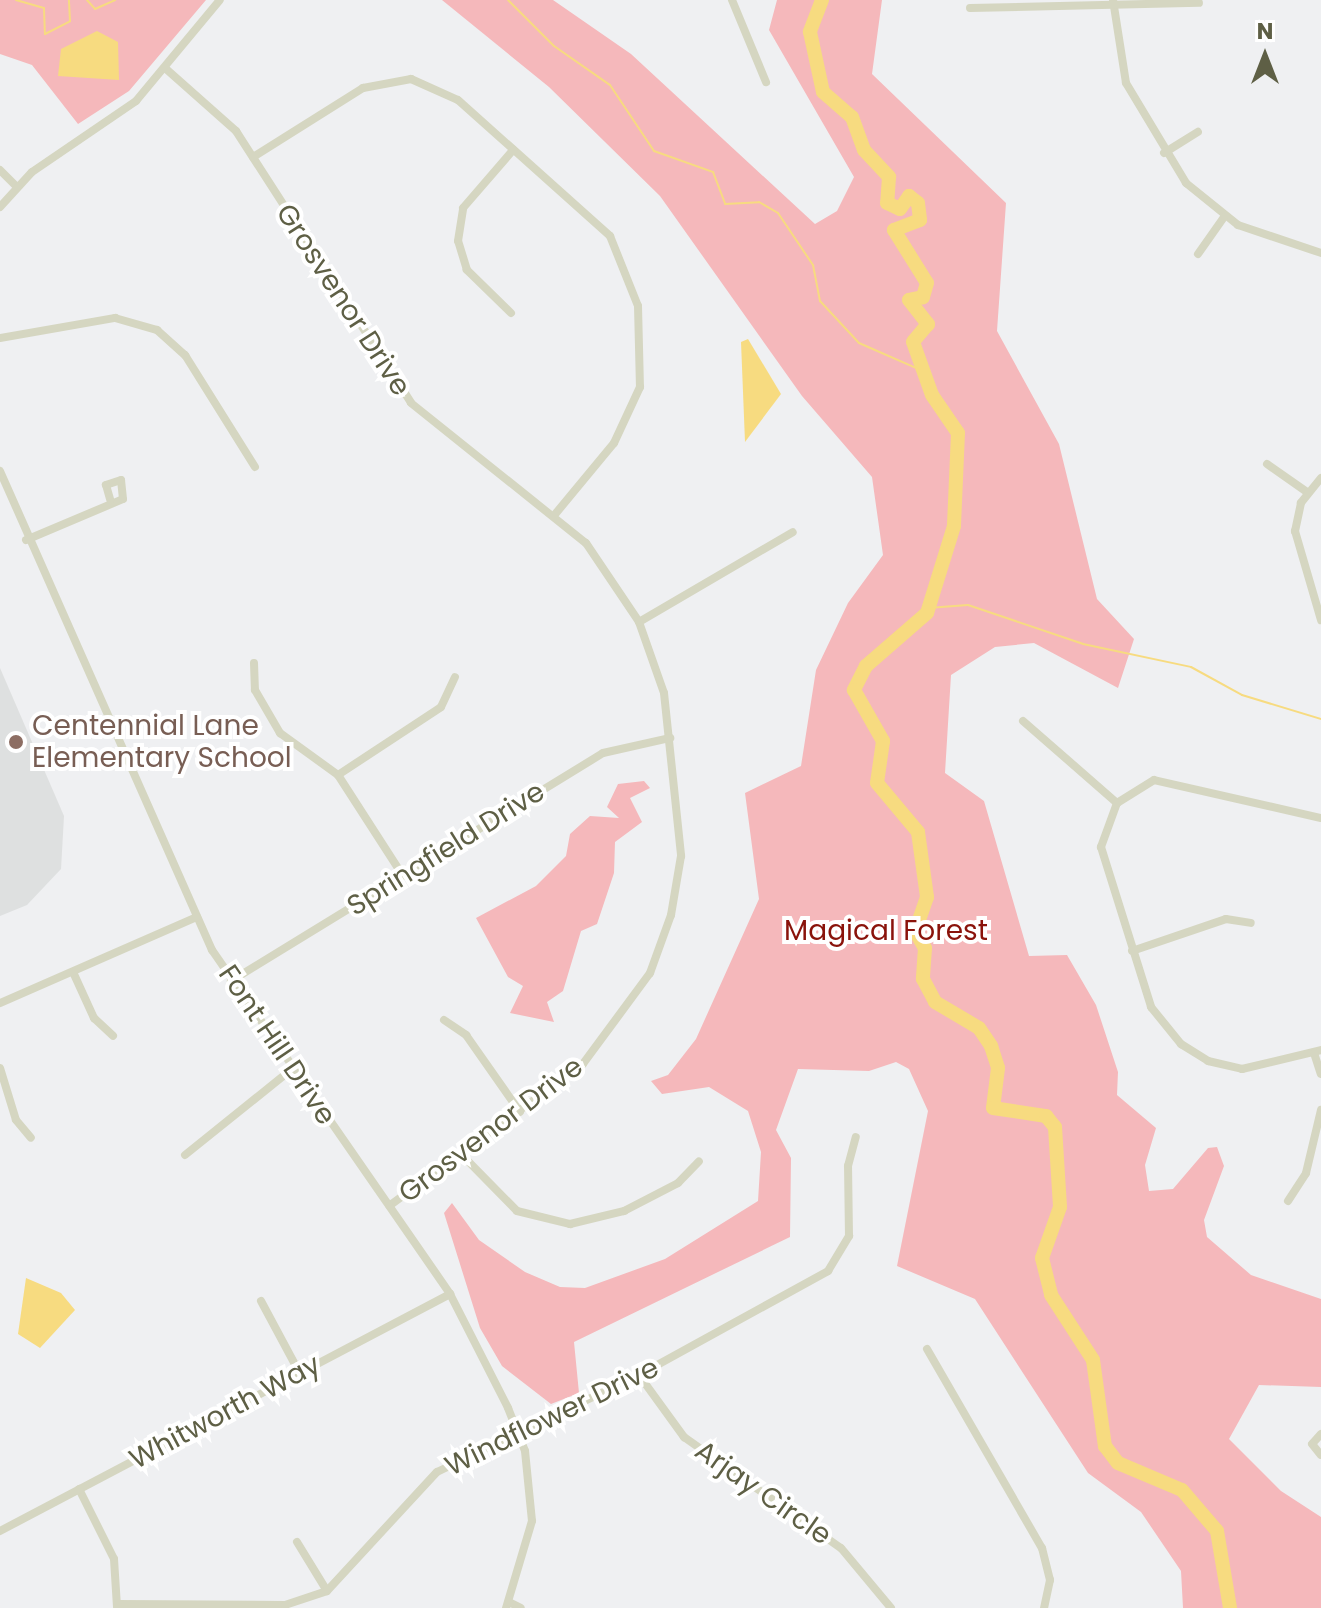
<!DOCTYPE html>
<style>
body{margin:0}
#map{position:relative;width:1321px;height:1608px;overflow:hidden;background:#eff0f2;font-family:Poppins,sans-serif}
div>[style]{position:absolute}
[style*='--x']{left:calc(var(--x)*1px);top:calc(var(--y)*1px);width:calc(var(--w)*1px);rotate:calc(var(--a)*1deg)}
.education>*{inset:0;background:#dee0e0}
.green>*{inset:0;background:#f5b8bb}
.water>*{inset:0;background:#f7db80}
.stream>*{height:2px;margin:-1px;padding:0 1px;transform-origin:1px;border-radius:1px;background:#f7db80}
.river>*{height:14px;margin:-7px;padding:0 7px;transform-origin:7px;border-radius:7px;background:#f7db80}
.minor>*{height:8px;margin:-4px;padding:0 4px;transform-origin:4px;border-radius:4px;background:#d5d6c1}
.dots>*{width:22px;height:22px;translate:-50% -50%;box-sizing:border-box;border:4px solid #fff;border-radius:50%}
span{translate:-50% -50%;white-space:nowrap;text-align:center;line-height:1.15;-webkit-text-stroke:8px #fff;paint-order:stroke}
.street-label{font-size:28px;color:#5e5f45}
.education-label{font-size:28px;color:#785e54}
.left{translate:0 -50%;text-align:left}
.park-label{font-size:28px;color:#8a130b}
.north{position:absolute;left:1225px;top:16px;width:80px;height:80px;-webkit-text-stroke:6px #fff;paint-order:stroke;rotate:0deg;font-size:22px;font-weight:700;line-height:32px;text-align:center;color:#5e5f45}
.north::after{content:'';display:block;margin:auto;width:28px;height:36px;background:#5e5f45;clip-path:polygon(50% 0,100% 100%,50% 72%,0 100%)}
</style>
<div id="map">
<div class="education">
<i style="clip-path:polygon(0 668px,64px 816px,61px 869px,27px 905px,0 916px)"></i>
</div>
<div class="green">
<i style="clip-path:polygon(0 0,206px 0,129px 91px,78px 124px,32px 65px,0 54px)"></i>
<i style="clip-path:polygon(442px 0,553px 0,631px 54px,815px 224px,837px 211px,854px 177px,769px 30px,777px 0,882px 0,872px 74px,1006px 203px,997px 331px,1059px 444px,1097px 599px,1134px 639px,1118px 688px,1034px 643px,995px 647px,951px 675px,945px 773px,984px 801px,1029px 956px,1067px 955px,1096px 1005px,1118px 1072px,1117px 1095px,1156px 1128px,1145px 1165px,1149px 1191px,1173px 1189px,1208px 1148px,1217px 1147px,1224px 1166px,1204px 1220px,1207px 1237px,1251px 1275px,1321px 1299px,1321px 1387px,1259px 1385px,1229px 1439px,1281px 1491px,1321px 1517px,1321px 1608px,1183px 1608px,1181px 1571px,1141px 1512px,1088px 1473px,975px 1299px,897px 1266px,928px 1111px,909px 1069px,896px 1062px,869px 1071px,798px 1069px,776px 1130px,791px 1158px,790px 1237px,574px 1342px,579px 1393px,551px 1404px,502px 1366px,480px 1328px,444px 1213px,452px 1203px,479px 1240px,525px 1272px,560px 1287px,585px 1288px,665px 1259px,758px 1201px,761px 1152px,748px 1111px,709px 1087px,662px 1094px,651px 1081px,668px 1075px,696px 1039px,759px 899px,745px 793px,801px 766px,816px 670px,848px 603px,883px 555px,872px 477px,802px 396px,660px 196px,549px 87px)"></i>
<i style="clip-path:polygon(644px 781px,650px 788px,630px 798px,642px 822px,615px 842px,614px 873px,597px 924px,581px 931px,563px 991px,547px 1002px,554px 1022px,510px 1013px,523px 986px,508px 977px,476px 918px,536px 886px,566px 856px,570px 834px,590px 816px,619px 818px,607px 807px,618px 784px)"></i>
</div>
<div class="water">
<i style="clip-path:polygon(97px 31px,118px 42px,119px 80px,58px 76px,61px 49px)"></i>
<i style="clip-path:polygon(748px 339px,781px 394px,745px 442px,741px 342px)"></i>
<i style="clip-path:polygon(26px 1278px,61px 1293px,75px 1310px,40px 1348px,18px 1334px)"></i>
</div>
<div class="stream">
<i style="--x:16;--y:0;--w:29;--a:16"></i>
<i style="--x:44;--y:8;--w:26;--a:88"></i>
<i style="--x:45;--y:34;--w:28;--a:-27"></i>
<i style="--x:70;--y:21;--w:21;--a:-93"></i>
<i style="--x:87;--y:0;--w:12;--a:48"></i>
<i style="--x:95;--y:9;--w:22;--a:-24"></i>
<i style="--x:508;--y:0;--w:65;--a:45"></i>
<i style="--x:554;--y:46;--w:68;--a:34.9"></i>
<i style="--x:610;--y:85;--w:79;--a:56.3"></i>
<i style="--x:654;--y:151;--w:63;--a:19.6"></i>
<i style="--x:713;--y:172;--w:34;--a:69"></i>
<i style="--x:725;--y:204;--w:34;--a:-3"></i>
<i style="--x:759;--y:202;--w:22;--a:30"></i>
<i style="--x:778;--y:213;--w:63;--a:56.1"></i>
<i style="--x:813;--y:265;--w:37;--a:79"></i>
<i style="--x:820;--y:301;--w:57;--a:47.1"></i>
<i style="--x:859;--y:343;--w:72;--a:23.7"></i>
<i style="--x:928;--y:608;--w:40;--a:-4.3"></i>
<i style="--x:968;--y:605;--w:121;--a:18.7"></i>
<i style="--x:1083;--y:644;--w:110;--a:12"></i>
<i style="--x:1191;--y:667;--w:58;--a:28.8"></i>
<i style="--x:1242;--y:695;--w:83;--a:16.9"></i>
</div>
<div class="river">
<i style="--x:822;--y:0;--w:34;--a:111"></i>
<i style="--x:810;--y:32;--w:61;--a:77.8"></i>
<i style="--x:823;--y:92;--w:38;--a:41"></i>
<i style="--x:852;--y:117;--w:35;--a:70"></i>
<i style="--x:864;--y:150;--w:37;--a:47"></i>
<i style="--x:889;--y:177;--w:26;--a:94"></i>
<i style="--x:887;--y:203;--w:14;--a:25"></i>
<i style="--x:900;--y:209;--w:16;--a:-55"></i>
<i style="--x:909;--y:196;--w:11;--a:38"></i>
<i style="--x:918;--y:203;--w:17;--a:83"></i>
<i style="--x:920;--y:220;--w:28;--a:159"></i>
<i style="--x:894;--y:230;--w:62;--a:58.1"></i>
<i style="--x:927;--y:283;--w:15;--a:106"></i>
<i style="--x:923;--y:297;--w:14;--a:168"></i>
<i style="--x:909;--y:300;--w:31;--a:52"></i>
<i style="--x:928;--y:324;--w:23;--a:130"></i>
<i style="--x:913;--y:342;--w:56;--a:70.3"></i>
<i style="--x:932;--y:395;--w:46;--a:55.6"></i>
<i style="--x:958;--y:433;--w:93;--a:92.5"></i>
<i style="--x:954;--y:526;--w:91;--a:107.2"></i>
<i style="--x:927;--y:613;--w:81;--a:139"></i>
<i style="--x:866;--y:666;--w:27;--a:117"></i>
<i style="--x:854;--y:690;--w:59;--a:60.4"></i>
<i style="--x:883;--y:741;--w:42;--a:98.1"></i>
<i style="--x:877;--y:783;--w:64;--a:50.1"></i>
<i style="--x:918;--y:832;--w:66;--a:82.1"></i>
<i style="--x:927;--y:897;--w:36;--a:109"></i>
<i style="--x:915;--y:931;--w:20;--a:60"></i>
<i style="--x:925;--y:948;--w:31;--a:94"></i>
<i style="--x:923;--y:979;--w:26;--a:62"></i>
<i style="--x:935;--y:1002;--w:51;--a:30.6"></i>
<i style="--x:979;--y:1028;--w:22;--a:56"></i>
<i style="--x:991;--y:1046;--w:23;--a:72"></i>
<i style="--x:998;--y:1068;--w:40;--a:97.1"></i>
<i style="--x:993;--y:1108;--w:54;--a:8.6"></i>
<i style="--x:1046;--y:1116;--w:14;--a:51"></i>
<i style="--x:1055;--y:1127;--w:80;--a:86.4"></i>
<i style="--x:1060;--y:1207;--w:54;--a:109.4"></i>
<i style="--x:1042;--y:1258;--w:38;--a:76"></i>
<i style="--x:1051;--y:1295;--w:77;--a:57.1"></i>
<i style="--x:1093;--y:1360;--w:87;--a:82.1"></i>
<i style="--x:1105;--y:1446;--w:21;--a:53"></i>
<i style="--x:1118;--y:1463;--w:69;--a:22.9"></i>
<i style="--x:1182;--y:1490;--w:54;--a:49.5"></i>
<i style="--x:1217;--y:1531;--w:78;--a:80.4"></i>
</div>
<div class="minor">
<i style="--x:732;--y:0;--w:89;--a:67.5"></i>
<i style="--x:1113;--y:0;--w:84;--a:81.1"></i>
<i style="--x:1126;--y:83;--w:117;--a:59"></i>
<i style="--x:1186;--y:183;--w:67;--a:38.9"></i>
<i style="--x:1238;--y:225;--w:88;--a:18.6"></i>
<i style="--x:970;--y:8;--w:229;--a:-1.3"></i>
<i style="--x:165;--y:68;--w:95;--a:41.6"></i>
<i style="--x:236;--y:131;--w:323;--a:57.2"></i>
<i style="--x:411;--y:403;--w:224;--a:38.7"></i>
<i style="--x:586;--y:543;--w:95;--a:56.1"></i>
<i style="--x:639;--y:622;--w:75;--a:70.6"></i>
<i style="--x:664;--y:693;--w:164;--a:84"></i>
<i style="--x:681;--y:856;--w:60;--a:99.6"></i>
<i style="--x:671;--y:915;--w:62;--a:109.9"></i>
<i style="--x:650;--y:973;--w:113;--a:126.4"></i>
<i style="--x:583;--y:1064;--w:240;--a:143.8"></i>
<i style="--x:1164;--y:153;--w:40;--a:-32"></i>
<i style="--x:253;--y:157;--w:130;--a:-32.1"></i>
<i style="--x:363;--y:88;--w:49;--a:-10.6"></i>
<i style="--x:411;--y:79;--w:51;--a:24.1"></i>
<i style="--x:458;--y:100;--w:204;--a:41.8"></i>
<i style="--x:610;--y:236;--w:75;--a:68.2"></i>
<i style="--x:638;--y:306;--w:81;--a:88.6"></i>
<i style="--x:640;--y:387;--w:62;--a:114.9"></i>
<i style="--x:614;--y:443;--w:91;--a:129.6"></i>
<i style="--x:0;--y:170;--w:23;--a:45"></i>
<i style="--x:0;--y:207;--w:47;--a:-47.6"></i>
<i style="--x:32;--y:172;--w:126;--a:-34.3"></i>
<i style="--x:136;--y:101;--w:131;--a:-50.3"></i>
<i style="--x:1198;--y:254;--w:45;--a:-54.9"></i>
<i style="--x:511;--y:313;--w:62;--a:-135.7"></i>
<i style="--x:467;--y:270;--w:30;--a:-107"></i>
<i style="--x:458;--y:241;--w:33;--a:-81"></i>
<i style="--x:463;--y:208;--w:77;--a:-49.2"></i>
<i style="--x:0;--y:338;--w:117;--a:-9.9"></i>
<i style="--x:115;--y:318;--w:44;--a:15.9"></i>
<i style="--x:157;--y:330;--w:38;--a:42"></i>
<i style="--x:185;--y:355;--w:132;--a:58"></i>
<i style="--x:1267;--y:464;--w:49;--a:35"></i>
<i style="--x:0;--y:471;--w:524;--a:66.13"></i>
<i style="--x:212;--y:950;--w:418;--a:55.3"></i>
<i style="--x:450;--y:1294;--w:128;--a:63"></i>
<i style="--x:508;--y:1408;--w:46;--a:68.4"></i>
<i style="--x:525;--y:1451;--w:70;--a:84.3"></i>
<i style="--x:532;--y:1521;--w:91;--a:106.6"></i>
<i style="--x:1321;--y:478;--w:32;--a:129"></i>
<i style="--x:1301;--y:503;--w:29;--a:102"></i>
<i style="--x:1295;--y:531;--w:93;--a:73.7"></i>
<i style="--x:26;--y:540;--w:105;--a:-22.9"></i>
<i style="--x:123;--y:499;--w:19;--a:-96"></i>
<i style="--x:121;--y:480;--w:16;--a:162"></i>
<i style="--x:106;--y:485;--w:15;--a:74"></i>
<i style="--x:639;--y:622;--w:178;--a:-30.3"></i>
<i style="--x:254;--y:663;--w:27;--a:88"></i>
<i style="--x:255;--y:690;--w:50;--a:59.8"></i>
<i style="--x:280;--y:733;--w:72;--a:35.9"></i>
<i style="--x:338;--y:775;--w:120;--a:57.2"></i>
<i style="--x:1023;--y:721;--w:125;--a:41.1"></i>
<i style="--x:338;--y:775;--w:123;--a:-33.4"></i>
<i style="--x:441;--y:707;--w:33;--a:-65"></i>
<i style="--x:1321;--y:818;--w:171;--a:-167.2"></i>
<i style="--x:1154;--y:780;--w:44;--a:148.1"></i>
<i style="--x:1117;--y:803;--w:47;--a:110"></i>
<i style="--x:1101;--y:847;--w:168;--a:72.6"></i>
<i style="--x:1151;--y:1007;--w:48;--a:51"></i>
<i style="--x:1181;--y:1044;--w:32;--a:32"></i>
<i style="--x:1208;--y:1061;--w:35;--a:13"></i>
<i style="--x:1242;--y:1069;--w:81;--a:-13.5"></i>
<i style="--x:1132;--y:951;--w:99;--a:-18.8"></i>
<i style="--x:1226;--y:919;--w:25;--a:9"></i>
<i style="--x:73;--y:972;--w:51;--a:65.5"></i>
<i style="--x:94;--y:1018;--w:26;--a:43"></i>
<i style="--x:231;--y:981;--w:436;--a:-31.5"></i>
<i style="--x:603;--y:753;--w:69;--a:-12.6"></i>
<i style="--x:0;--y:1003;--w:215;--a:-23.6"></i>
<i style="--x:444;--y:1020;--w:27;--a:34"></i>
<i style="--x:466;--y:1035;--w:94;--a:55"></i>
<i style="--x:1314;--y:1053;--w:22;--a:72"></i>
<i style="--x:0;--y:1068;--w:54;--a:72.9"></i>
<i style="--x:16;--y:1120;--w:23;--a:50"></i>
<i style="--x:185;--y:1155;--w:137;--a:-38.8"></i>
<i style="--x:462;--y:1155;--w:78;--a:45.5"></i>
<i style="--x:517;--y:1211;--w:55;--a:13.8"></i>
<i style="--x:570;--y:1224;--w:56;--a:-13.5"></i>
<i style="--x:624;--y:1211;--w:61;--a:-27.4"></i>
<i style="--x:678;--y:1183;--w:30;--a:-46"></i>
<i style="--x:1288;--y:1201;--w:33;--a:-57"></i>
<i style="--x:1306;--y:1173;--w:65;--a:-76.6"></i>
<i style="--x:261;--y:1301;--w:81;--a:61.8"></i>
<i style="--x:927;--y:1349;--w:230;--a:60"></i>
<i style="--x:1042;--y:1548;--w:33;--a:76"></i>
<i style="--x:1050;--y:1580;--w:29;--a:102"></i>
<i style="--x:639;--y:1375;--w:77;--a:54"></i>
<i style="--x:684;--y:1437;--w:192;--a:35.3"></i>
<i style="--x:841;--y:1548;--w:78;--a:50.2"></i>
<i style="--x:1321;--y:1434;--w:13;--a:132"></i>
<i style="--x:1312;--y:1444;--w:14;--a:51"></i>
<i style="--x:79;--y:1489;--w:78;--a:63.4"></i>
<i style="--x:114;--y:1559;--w:48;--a:86.4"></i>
<i style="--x:0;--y:1531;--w:509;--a:-27.77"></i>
<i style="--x:297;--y:1542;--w:57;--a:58.5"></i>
<i style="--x:509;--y:1602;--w:13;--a:27"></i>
<i style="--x:117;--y:1604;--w:168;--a:0.3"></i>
<i style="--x:285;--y:1605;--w:44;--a:-18.4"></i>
<i style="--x:327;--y:1591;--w:162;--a:-47.3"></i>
<i style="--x:437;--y:1472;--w:224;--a:-25.7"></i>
<i style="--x:639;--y:1375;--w:216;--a:-28.8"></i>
<i style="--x:828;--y:1271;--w:41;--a:-59"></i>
<i style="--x:849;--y:1236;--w:70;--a:-90.8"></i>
<i style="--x:848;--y:1166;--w:30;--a:-75"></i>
</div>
<div class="dots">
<i style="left:16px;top:742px;background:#8d6e63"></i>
</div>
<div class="street-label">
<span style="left:343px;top:300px;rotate:57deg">Grosvenor Drive</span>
<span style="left:446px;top:849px;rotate:-32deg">Springfield Drive</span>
<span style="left:277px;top:1045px;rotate:56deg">Font Hill Drive</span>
<span style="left:491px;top:1130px;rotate:-37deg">Grosvenor Drive</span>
<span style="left:225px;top:1412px;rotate:-28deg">Whitworth Way</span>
<span style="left:552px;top:1417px;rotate:-26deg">Windflower Drive</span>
<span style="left:763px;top:1493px;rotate:35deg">Arjay Circle</span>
</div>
<div class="education-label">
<span class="left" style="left:32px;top:742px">Centennial Lane<br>Elementary School</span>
</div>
<div class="park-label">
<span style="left:886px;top:931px">Magical Forest</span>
</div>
<div class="north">N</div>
</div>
